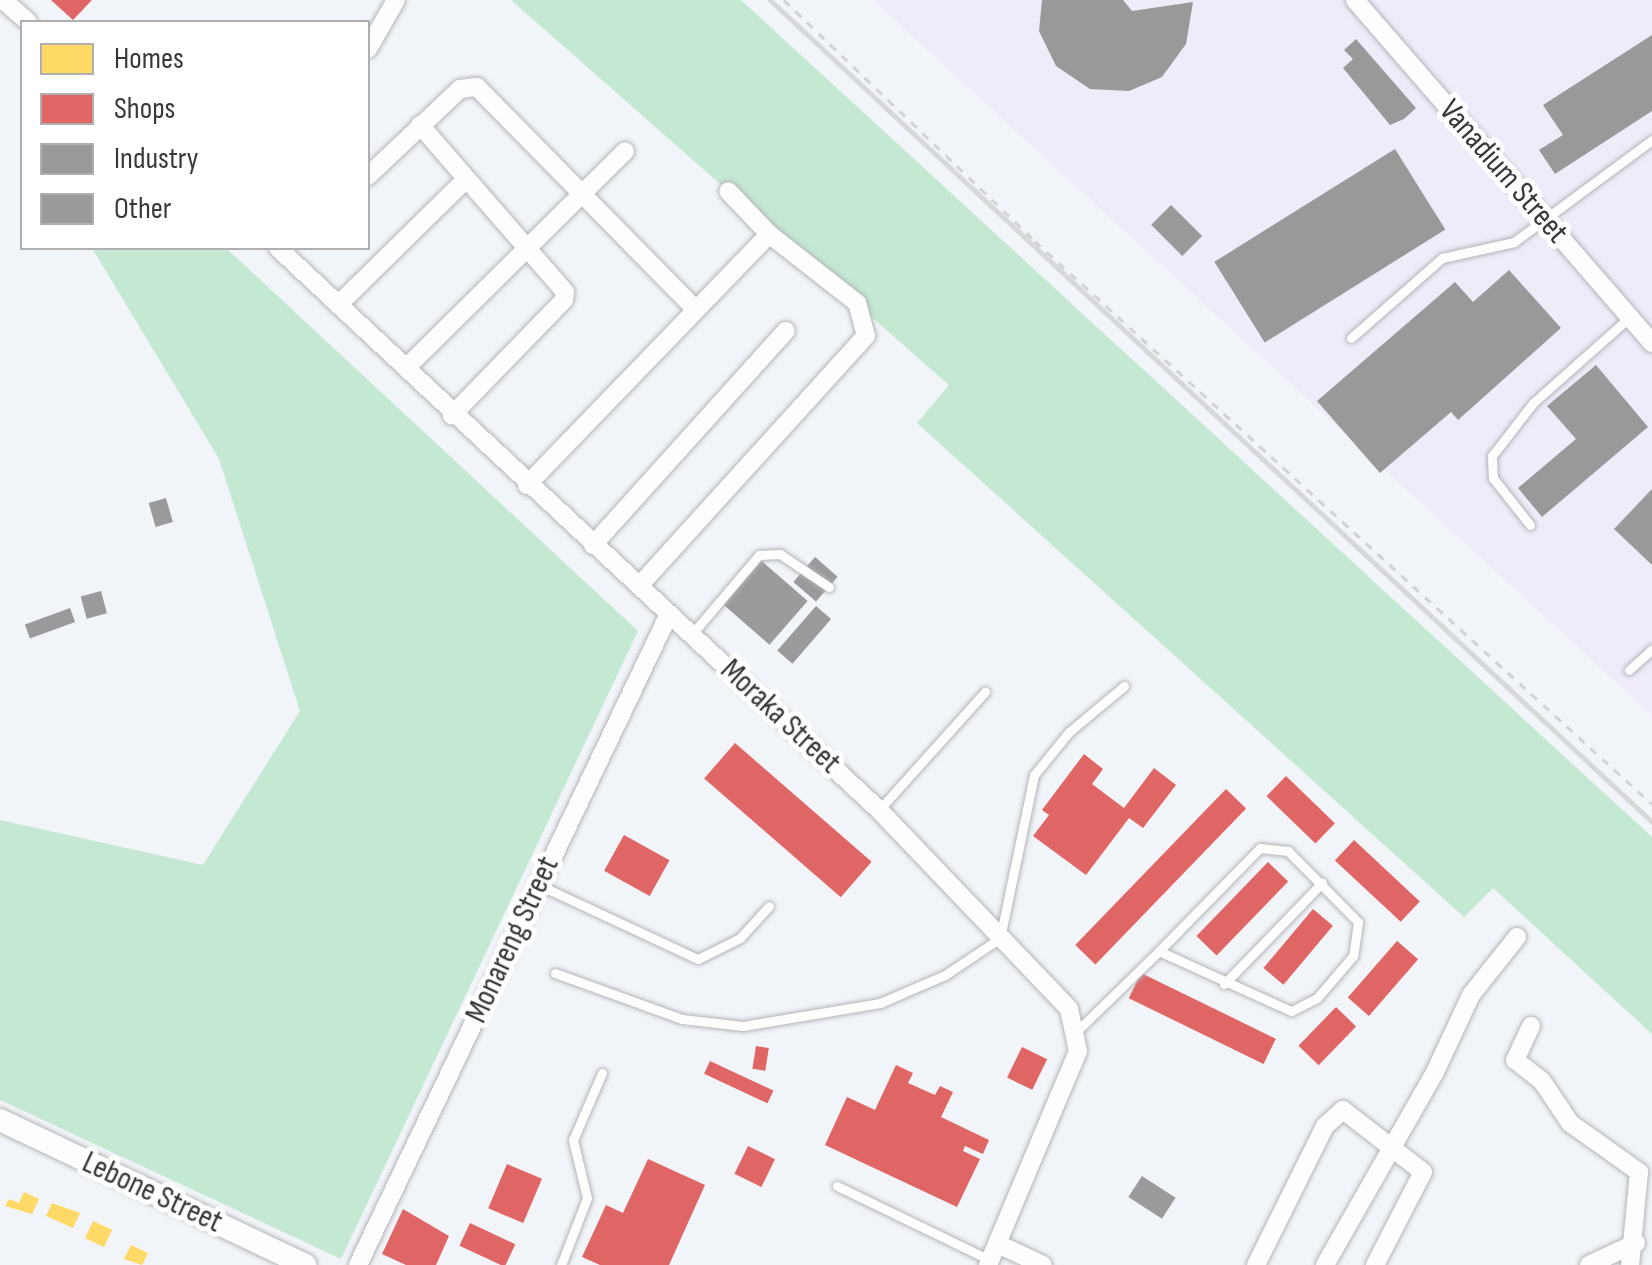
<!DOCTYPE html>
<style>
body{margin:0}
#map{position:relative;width:1652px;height:1265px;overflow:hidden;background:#f1f4f8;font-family:"Sofia Sans Condensed",sans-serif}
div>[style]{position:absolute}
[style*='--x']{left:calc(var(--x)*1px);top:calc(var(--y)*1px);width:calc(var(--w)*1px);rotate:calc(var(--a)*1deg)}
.industrial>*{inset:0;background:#efebf9}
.green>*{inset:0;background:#c4e8d2}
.homes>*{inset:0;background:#ffd966;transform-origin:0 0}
.shops>*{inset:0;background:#e06666;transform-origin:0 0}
.industry>*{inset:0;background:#999;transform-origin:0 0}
.building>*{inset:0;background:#9a9a9d;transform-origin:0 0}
.path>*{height:2.5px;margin-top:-1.25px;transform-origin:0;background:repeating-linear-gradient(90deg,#d2d3d4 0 8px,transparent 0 16px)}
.roads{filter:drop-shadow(0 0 2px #b3b5b8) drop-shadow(0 0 2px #b3b5b8)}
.service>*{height:9px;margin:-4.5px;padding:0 4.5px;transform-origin:4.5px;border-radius:4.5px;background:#fdfdfe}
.minor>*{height:18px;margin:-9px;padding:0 9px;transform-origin:9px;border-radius:9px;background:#fdfdfe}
.tertiary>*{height:22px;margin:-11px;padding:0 11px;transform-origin:11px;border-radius:11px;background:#fdfdfe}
.rail>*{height:5px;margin:-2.5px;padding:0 2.5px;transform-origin:2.5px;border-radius:2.5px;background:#d7d8d9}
span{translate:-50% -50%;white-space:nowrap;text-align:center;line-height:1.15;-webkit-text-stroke:10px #fff;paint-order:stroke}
.street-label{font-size:32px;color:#36383b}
.legend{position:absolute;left:20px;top:20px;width:350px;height:230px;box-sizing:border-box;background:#fff;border:2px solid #afafb1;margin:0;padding:12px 18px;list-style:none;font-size:30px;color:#36383b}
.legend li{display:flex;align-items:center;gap:20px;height:50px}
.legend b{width:50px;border:2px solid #afafb1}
</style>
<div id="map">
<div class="industrial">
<i style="clip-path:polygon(873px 0,1652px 0,1652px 715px)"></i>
</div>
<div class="green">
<i style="clip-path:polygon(511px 0,741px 0,1652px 837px,1652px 1034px,1493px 888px,1464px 917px,917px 423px,949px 385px)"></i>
<i style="clip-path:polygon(92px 248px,226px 248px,638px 631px,341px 1259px,0 1100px,0 820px,203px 865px,300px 711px,219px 459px)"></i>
</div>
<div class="homes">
<i style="clip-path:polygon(24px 1192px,39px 1199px,32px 1214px,5px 1206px,9px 1199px,19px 1203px)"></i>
<i style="clip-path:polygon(52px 1203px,80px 1213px,73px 1228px,46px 1216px)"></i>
<i style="left:93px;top:1221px;width:21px;height:19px;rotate:25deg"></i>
<i style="clip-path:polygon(131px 1245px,148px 1253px,142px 1265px,124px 1259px)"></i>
</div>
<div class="shops">
<i style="clip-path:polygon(51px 0,92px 0,73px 20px)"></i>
<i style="left:735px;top:743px;width:181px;height:47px;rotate:41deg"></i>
<i style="clip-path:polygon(1084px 754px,1103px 769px,1092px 784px,1124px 808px,1154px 768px,1176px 785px,1143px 828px,1129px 818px,1086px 875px,1033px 836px,1049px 815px,1042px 810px)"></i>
<i style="left:1286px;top:776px;width:68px;height:28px;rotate:44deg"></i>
<i style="left:1226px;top:789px;width:28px;height:217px;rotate:44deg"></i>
<i style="left:624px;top:835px;width:52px;height:41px;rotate:29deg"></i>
<i style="left:1354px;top:840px;width:90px;height:28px;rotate:43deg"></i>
<i style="left:1268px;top:862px;width:28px;height:103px;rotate:44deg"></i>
<i style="left:1313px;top:909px;width:26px;height:77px;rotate:40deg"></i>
<i style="left:1397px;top:941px;width:28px;height:75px;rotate:41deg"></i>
<i style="left:1141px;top:973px;width:150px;height:28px;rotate:26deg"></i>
<i style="left:1336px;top:1007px;width:28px;height:54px;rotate:44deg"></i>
<i style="left:756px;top:1046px;width:13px;height:23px;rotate:9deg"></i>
<i style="left:1022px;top:1047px;width:28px;height:34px;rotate:26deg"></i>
<i style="left:710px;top:1061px;width:70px;height:14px;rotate:25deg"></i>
<i style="clip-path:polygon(896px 1065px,913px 1073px,908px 1083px,935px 1095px,940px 1086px,953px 1092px,941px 1117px,989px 1140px,983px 1154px,965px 1146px,963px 1151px,980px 1159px,957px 1207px,825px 1145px,847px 1097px,875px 1110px)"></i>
<i style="left:748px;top:1146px;width:30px;height:31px;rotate:26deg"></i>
<i style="clip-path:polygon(648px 1159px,705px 1185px,669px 1265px,600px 1265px,582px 1257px,606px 1205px,623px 1213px)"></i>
<i style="left:507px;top:1164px;width:38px;height:48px;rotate:23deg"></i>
<i style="clip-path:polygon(403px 1209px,449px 1236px,436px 1265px,406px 1265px,382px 1254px)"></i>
<i style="left:470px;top:1223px;width:50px;height:25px;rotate:25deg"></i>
</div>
<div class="industry">
<i style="clip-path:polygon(1042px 0,1123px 0,1132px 11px,1193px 2px,1186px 44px,1162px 77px,1129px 91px,1090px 89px,1056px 66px,1039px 31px)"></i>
<i style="clip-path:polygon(1652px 35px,1652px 111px,1555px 174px,1539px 150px,1563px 135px,1543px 105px)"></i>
<i style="clip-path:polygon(1356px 39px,1416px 108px,1404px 119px,1390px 125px,1343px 68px,1353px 59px,1344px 50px)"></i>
<i style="left:1395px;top:149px;width:95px;height:213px;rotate:58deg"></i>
<i style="left:1171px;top:205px;width:44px;height:28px;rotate:45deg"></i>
<i style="clip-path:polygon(1509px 270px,1561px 328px,1458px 420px,1451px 412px,1380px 473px,1317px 401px,1455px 282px,1473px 302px)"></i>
<i style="clip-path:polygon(1596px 365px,1648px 427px,1542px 517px,1518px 488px,1576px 439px,1547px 406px)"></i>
<i style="clip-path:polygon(1652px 489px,1652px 565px,1614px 529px)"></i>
</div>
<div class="building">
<i style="left:166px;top:498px;width:25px;height:18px;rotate:74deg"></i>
<i style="left:757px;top:557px;width:67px;height:58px;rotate:41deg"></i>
<i style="left:815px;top:557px;width:30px;height:33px;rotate:41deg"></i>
<i style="left:101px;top:591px;width:23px;height:21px;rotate:75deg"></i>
<i style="left:816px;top:606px;width:20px;height:59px;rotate:41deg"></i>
<i style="left:70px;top:608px;width:15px;height:48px;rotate:70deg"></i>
<i style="left:1142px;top:1176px;width:40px;height:25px;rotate:33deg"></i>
</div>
<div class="path">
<i style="--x:784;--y:0;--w:348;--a:43.8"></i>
<i style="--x:1035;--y:241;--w:835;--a:42.38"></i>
</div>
<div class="roads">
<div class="service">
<i style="--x:1351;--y:338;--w:121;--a:-41.3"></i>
<i style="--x:1442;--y:258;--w:74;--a:-12.5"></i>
<i style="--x:1514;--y:242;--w:172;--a:-36.5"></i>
<i style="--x:1530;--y:525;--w:60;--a:-128.2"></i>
<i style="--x:1493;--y:478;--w:22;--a:-93"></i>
<i style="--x:1492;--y:456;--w:67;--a:-52.3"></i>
<i style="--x:1533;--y:403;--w:130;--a:-41.6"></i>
<i style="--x:692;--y:634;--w:104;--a:-49.7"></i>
<i style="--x:759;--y:555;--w:21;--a:-3"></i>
<i style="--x:780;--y:554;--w:59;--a:34"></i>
<i style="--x:1629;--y:670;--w:31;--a:-42"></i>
<i style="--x:879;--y:810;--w:159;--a:-48.1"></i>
<i style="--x:1260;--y:848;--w:28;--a:6"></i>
<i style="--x:1288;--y:851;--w:100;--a:45.4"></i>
<i style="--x:1358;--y:922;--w:34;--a:98"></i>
<i style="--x:1353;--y:956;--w:55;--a:130.6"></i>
<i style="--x:1317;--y:998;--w:29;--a:153"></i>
<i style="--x:1291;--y:1011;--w:145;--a:-155.6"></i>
<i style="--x:1159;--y:951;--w:144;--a:-45.6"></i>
<i style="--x:539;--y:885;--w:175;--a:25"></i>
<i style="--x:698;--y:959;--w:47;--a:-26.6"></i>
<i style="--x:740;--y:938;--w:43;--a:-47.8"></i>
<i style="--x:555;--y:973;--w:135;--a:19.9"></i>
<i style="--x:682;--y:1019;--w:61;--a:6.5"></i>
<i style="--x:743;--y:1026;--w:139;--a:-9.5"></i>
<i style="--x:880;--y:1003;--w:71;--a:-23.3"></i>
<i style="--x:945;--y:975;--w:66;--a:-33.9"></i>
<i style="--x:1000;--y:938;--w:167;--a:-78.2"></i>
<i style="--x:1034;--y:775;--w:55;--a:-50.9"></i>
<i style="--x:1069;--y:732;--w:72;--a:-39.9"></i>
<i style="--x:1224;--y:984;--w:141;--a:-45.9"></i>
<i style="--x:1078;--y:1030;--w:113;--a:-44.3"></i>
<i style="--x:837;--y:1186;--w:170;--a:25.8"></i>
<i style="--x:561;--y:1265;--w:72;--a:-68.8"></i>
<i style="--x:587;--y:1198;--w:60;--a:-103.6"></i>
<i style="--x:573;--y:1140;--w:73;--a:-66.6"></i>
</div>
<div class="minor">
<i style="--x:3;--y:0;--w:33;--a:41"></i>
<i style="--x:1355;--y:0;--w:454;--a:49.1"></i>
<i style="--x:368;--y:49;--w:56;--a:-60.3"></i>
<i style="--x:420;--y:125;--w:221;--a:49"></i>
<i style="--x:565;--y:292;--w:8;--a:97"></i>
<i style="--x:564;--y:300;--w:161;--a:134.2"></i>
<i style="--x:368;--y:176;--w:127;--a:-43.4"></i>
<i style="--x:460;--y:89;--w:17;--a:-7"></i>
<i style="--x:477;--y:87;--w:310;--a:45.5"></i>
<i style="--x:278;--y:248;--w:823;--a:43.08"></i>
<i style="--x:879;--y:810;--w:275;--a:46.3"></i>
<i style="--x:1069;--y:1009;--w:43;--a:77.9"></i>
<i style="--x:1078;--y:1051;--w:232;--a:112.8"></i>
<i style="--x:338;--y:305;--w:180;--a:-44.5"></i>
<i style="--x:406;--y:368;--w:308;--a:-44.7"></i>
<i style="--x:527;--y:485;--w:349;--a:-46"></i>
<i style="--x:593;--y:545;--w:288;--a:-48"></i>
<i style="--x:639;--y:586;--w:338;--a:-47.8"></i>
<i style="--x:866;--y:336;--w:34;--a:-105"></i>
<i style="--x:857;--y:303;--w:112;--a:-141.9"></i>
<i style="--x:769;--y:234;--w:59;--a:-133.6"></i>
<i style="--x:1531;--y:1026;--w:38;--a:115"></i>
<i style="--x:1515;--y:1060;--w:34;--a:38"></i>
<i style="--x:1542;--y:1081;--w:50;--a:56.3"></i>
<i style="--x:1570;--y:1123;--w:85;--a:35.4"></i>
<i style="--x:1639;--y:1172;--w:93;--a:95.5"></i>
<i style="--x:1000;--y:1245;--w:47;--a:24.9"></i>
<i style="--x:358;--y:1265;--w:721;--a:-64.46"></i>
<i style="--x:1256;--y:1265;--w:155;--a:-63.6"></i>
<i style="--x:1325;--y:1126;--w:24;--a:-42"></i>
<i style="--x:1343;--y:1110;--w:101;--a:37.8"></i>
<i style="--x:1423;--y:1172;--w:105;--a:117.3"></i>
<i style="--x:1325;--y:1265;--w:222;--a:-60.3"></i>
<i style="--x:1435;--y:1072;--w:85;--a:-64.9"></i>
<i style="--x:1471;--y:995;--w:74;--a:-51.6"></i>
<i style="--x:1589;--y:1265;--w:52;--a:-25.1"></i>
</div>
<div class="tertiary">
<i style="--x:0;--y:1120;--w:338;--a:25.4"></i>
</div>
</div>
<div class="rail">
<i style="--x:770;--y:0;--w:1206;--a:42.98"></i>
</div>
<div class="street-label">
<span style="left:1503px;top:172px;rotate:49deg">Vanadium Street</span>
<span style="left:780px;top:717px;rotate:43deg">Moraka Street</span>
<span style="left:513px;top:940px;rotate:-65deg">Monareng Street</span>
<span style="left:152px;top:1193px;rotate:25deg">Lebone Street</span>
</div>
<ul class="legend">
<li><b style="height:28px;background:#ffd966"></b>Homes</li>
<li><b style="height:28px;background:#e06666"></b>Shops</li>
<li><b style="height:28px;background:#999"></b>Industry</li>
<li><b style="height:28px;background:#9a9a9d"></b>Other</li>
</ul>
</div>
